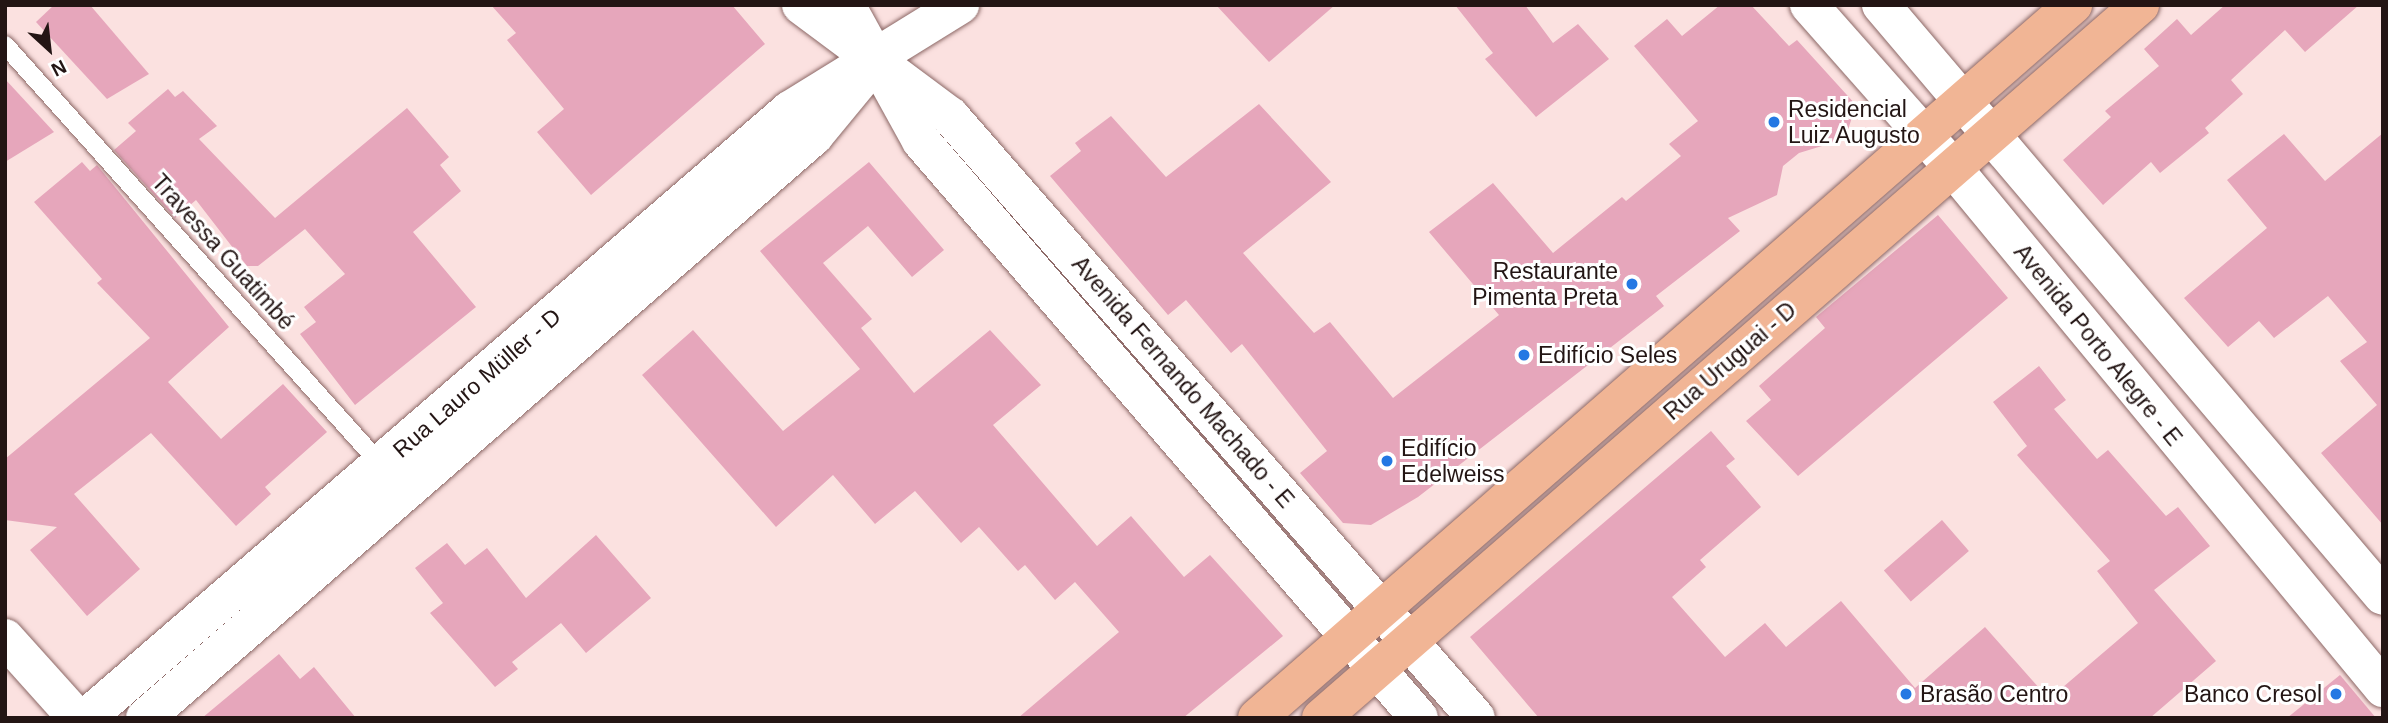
<!DOCTYPE html>
<meta charset="utf-8">
<style>
body{margin:0}
#map{position:relative;width:2388px;height:723px;overflow:hidden;background:#fbe1e0;font-family:Helvetica,sans-serif}
div>[style]{position:absolute}
[style*='--x']{left:calc(var(--x)*1px);top:calc(var(--y)*1px);width:calc(var(--w)*1px);rotate:calc(var(--a)*1deg)}
.building>*{inset:0;background:#e6a6bb;transform-origin:0 0}
.roads{filter:drop-shadow(0 0 2px #8c6866) drop-shadow(0 0 2px #8c6866)}
.service>*{height:18px;margin:-9px;padding:0 9px;transform-origin:9px;border-radius:9px;background:#fff}
.tertiary>*{height:38px;margin:-19px;padding:0 19px;transform-origin:19px;border-radius:19px;background:#fff}
.primary>*{height:38px;margin:-19px;padding:0 19px;transform-origin:19px;border-radius:19px;background:#f1b595}
.dots>*{width:19px;height:19px;translate:-50% -50%;box-sizing:border-box;border:4px solid #fff;border-radius:50%}
span{translate:-50% -50%;white-space:nowrap;text-align:center;line-height:1.15;-webkit-text-stroke:6px #fff;paint-order:stroke}
.poi-label{font-size:23px;color:#231514}
.left{translate:0 -50%;text-align:left}
.right{translate:-100% -50%;text-align:right}
.street-label{font-size:23px;color:#231514}
.frame{position:absolute;inset:0;border:7px solid #231514;pointer-events:none}
.north{position:absolute;left:14px;top:14px;width:70px;height:70px;-webkit-text-stroke:5px #fff;paint-order:stroke;rotate:153deg;font-size:19px;font-weight:700;line-height:28px;text-align:center;color:#231514}
.north::after{content:'';display:block;margin:auto;width:24px;height:32px;background:#231514;clip-path:polygon(50% 0,100% 100%,50% 72%,0 100%)}
</style>
<div id="map">
<div class="building">
<i style="clip-path:polygon(54px 5px,90px 5px,149px 74px,107px 99px,36px 22px)"></i>
<i style="clip-path:polygon(491px 5px,732px 5px,765px 44px,591px 195px,537px 132px,564px 109px,507px 40px,516px 33px)"></i>
<i style="clip-path:polygon(1216px 5px,1335px 5px,1269px 62px)"></i>
<i style="clip-path:polygon(1455px 5px,1525px 5px,1553px 43px,1578px 24px,1609px 59px,1536px 117px,1485px 59px,1493px 53px)"></i>
<i style="clip-path:polygon(1720px 5px,1751px 5px,1789px 46px,1797px 40px,1856px 105px,1845px 139px,1799px 153px,1783px 166px,1777px 195px,1728px 218px,1740px 231px,1656px 296px,1664px 306px,1418px 497px,1371px 525px,1343px 523px,1300px 473px,1327px 451px,1242px 344px,1231px 353px,1186px 300px,1168px 315px,1050px 176px,1081px 151px,1075px 143px,1111px 116px,1166px 177px,1259px 104px,1331px 182px,1243px 253px,1314px 333px,1330px 322px,1393px 398px,1499px 315px,1429px 232px,1493px 183px,1553px 253px,1622px 197px,1626px 201px,1681px 156px,1669px 144px,1698px 121px,1634px 46px,1667px 19px,1682px 36px)"></i>
<i style="clip-path:polygon(2225px 5px,2359px 5px,2305px 52px,2285px 30px,2231px 80px,2243px 94px,2205px 128px,2209px 133px,2160px 173px,2151px 162px,2103px 205px,2063px 160px,2111px 117px,2105px 111px,2159px 66px,2144px 49px,2177px 19px,2191px 35px)"></i>
<i style="clip-path:polygon(5px 79px,54px 132px,5px 162px)"></i>
<i style="clip-path:polygon(168px 89px,175px 97px,183px 91px,217px 126px,199px 139px,275px 218px,407px 108px,449px 157px,440px 165px,461px 191px,413px 232px,476px 307px,355px 405px,300px 334px,316px 322px,304px 307px,345px 274px,305px 229px,258px 266px,247px 266px,196px 200px,175px 218px,114px 150px,136px 131px,128px 123px)"></i>
<i style="clip-path:polygon(2383px 133px,2383px 525px,2321px 453px,2377px 405px,2340px 361px,2367px 342px,2328px 296px,2274px 338px,2259px 321px,2228px 347px,2184px 298px,2267px 228px,2227px 180px,2284px 134px,2325px 181px)"></i>
<i style="clip-path:polygon(82px 162px,90px 171px,97px 165px,229px 327px,168px 382px,221px 439px,283px 384px,327px 432px,265px 487px,271px 494px,236px 526px,151px 433px,74px 494px,140px 569px,87px 616px,30px 550px,57px 527px,5px 520px,5px 459px,150px 338px,97px 283px,102px 279px,34px 202px)"></i>
<i style="clip-path:polygon(869px 162px,944px 250px,912px 277px,868px 226px,823px 263px,872px 319px,861px 328px,914px 393px,990px 330px,1041px 385px,993px 425px,1097px 546px,1131px 516px,1184px 577px,1210px 555px,1283px 636px,1183px 718px,1018px 718px,1119px 632px,1075px 582px,1055px 600px,1025px 565px,1018px 571px,979px 527px,961px 543px,915px 491px,875px 524px,833px 475px,776px 527px,642px 375px,693px 330px,783px 431px,860px 369px,760px 251px)"></i>
<i style="clip-path:polygon(1938px 215px,2008px 298px,1798px 476px,1746px 421px,1771px 400px,1759px 386px,1825px 328px,1816px 317px)"></i>
<i style="clip-path:polygon(2039px 366px,2066px 400px,2054px 409px,2097px 459px,2108px 450px,2166px 516px,2178px 507px,2210px 546px,2154px 590px,2216px 661px,2150px 718px,1539px 718px,1470px 637px,1711px 431px,1735px 459px,1726px 466px,1761px 507px,1700px 560px,1706px 567px,1672px 597px,1725px 657px,1765px 623px,1786px 647px,1841px 601px,1915px 688px,1985px 627px,2049px 699px,2138px 623px,2097px 571px,2110px 561px,2017px 455px,2027px 446px,1993px 402px)"></i>
<i style="left:1942px;top:520px;width:41px;height:77px;rotate:49deg"></i>
<i style="clip-path:polygon(596px 535px,651px 598px,586px 653px,561px 623px,512px 662px,518px 669px,495px 687px,430px 613px,443px 603px,415px 568px,447px 543px,465px 565px,487px 548px,526px 598px)"></i>
<i style="clip-path:polygon(279px 654px,300px 679px,314px 667px,356px 718px,202px 718px)"></i>
<i style="clip-path:polygon(2340px 675px,2376px 718px,2287px 718px)"></i>
</div>
<div class="roads">
<div class="service">
<i style="--x:5;--y:45;--w:567;--a:48.15"></i>
</div>
<div class="tertiary">
<i style="--x:801;--y:5;--w:186;--a:36.7"></i>
<i style="--x:950;--y:116;--w:799;--a:48.85"></i>
<i style="--x:846;--y:5;--w:155;--a:61.1"></i>
<i style="--x:921;--y:141;--w:762;--a:49.2"></i>
<i style="--x:1809;--y:5;--w:217;--a:48.5"></i>
<i style="--x:1953;--y:168;--w:675;--a:50.41"></i>
<i style="--x:1881;--y:5;--w:775;--a:49.66"></i>
<i style="--x:5;--y:638;--w:105;--a:48.1"></i>
<i style="--x:86;--y:718;--w:930;--a:-40.82"></i>
<i style="--x:790;--y:110;--w:200;--a:-31.7"></i>
<i style="--x:145;--y:718;--w:887;--a:-41.02"></i>
<i style="--x:814;--y:136;--w:74;--a:-50.5"></i>
</div>
<div class="primary">
<i style="--x:1257;--y:718;--w:1084;--a:-41.15"></i>
<i style="--x:1321;--y:718;--w:1086;--a:-41.04"></i>
</div>
</div>
<div class="dots">
<i style="left:1774px;top:122px;background:#2478e3"></i>
<i style="left:1632px;top:284px;background:#2478e3"></i>
<i style="left:1524px;top:355px;background:#2478e3"></i>
<i style="left:1387px;top:461px;background:#2478e3"></i>
<i style="left:1906px;top:694px;background:#2478e3"></i>
<i style="left:2336px;top:694px;background:#2478e3"></i>
</div>
<div class="poi-label">
<span class="left" style="left:1788px;top:122px">Residencial<br>Luiz Augusto</span>
<span class="right" style="left:1618px;top:284px">Restaurante<br>Pimenta Preta</span>
<span class="left" style="left:1538px;top:355px">Edifício Seles</span>
<span class="left" style="left:1401px;top:461px">Edifício<br>Edelweiss</span>
<span class="left" style="left:1920px;top:694px">Brasão Centro</span>
<span class="right" style="left:2322px;top:694px">Banco Cresol</span>
</div>
<div class="street-label">
<span style="left:223px;top:252px;rotate:48deg">Travessa Guatimbé</span>
<span style="left:2098px;top:345px;rotate:51deg">Avenida Porto Alegre - E</span>
<span style="left:1730px;top:361px;rotate:-41deg">Rua Uruguai - D</span>
<span style="left:1183px;top:382px;rotate:49deg">Avenida Fernando Machado - E</span>
<span style="left:477px;top:383px;rotate:-41deg">Rua Lauro Müller - D</span>
</div>
<div class="frame"></div>
<div class="north">N</div>
</div>
